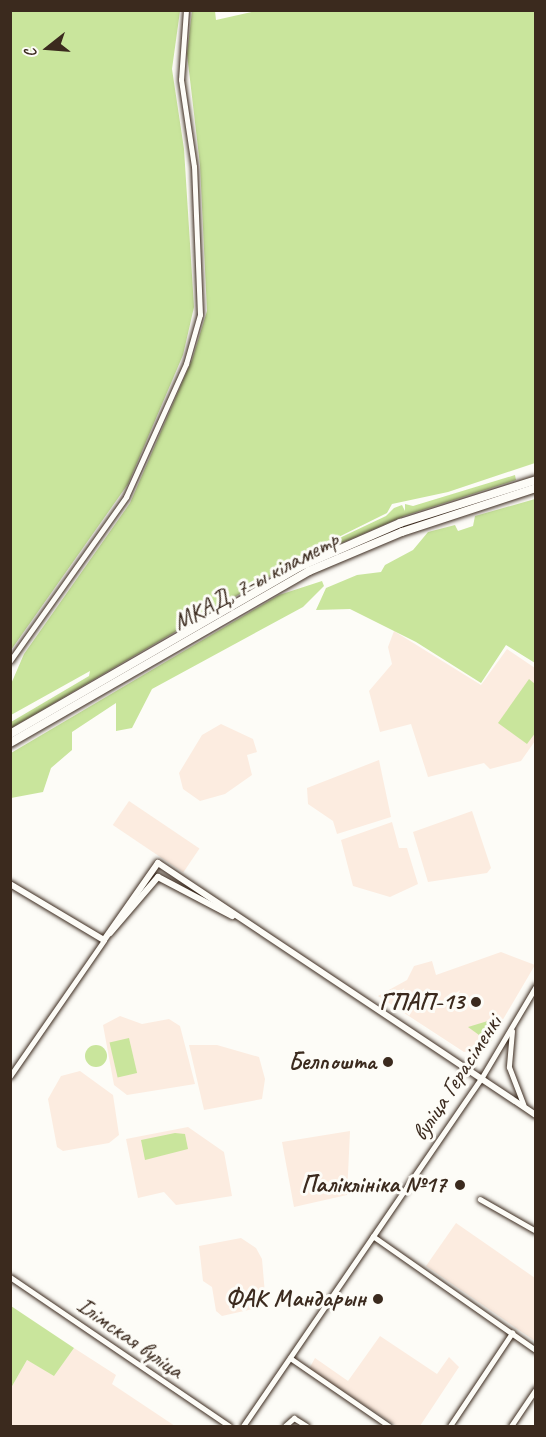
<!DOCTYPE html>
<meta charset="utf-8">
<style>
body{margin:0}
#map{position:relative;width:546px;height:1437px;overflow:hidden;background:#fdfcf7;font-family:Caveat,sans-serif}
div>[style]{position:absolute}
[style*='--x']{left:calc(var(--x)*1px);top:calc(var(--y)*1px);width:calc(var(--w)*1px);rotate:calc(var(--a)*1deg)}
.built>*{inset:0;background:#fcece0;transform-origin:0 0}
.green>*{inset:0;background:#c9e59c;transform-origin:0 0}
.round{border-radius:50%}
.roads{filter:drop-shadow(0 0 2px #3b2a1e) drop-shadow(0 0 2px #3b2a1e)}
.minor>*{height:4.5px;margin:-2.25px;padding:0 2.25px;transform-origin:2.25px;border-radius:2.25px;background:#fdfcf7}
.tertiary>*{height:5px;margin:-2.5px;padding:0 2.5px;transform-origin:2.5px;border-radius:2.5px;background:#fdfcf7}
.secondary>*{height:6px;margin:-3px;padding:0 3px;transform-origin:3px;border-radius:3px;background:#fdfcf7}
.trunk>*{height:8px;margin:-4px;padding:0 4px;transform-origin:4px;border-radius:4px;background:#fdfcf7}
.dots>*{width:16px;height:16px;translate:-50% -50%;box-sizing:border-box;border:3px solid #fdfcf7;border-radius:50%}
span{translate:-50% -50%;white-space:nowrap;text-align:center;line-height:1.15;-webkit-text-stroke:6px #fdfcf7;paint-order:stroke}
.street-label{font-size:24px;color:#3b2a1e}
.poi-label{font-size:24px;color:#3b2a1e;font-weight:700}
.right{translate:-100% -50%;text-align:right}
.frame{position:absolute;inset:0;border:12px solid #3b2a1e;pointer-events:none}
.north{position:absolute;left:18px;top:18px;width:60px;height:60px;-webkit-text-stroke:4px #fdfcf7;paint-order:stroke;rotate:253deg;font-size:16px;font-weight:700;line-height:24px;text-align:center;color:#3b2a1e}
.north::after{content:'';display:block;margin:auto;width:21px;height:27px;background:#3b2a1e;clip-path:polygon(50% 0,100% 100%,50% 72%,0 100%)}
</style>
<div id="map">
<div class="built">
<i style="clip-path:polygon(394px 631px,481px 685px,507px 649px,535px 668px,535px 741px,521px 761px,490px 769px,484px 763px,428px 777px,411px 724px,380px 732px,369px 691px,392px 664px,388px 647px)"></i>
<i style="clip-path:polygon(221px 724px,253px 739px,257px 752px,247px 755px,252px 775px,225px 794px,200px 801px,183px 789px,179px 773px,202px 735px)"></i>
<i style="clip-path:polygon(379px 760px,391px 817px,337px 834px,333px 821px,308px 804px,307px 788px)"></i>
<i style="left:129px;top:801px;width:85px;height:29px;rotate:34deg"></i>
<i style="clip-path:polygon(472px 811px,491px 868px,487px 873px,428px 882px,413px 832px)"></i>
<i style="clip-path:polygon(392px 822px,399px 848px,407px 848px,418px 884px,390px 897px,353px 886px,341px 840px)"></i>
<i style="clip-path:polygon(501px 952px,535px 965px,488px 1045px,464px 1052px,378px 996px,407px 980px,414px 966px,432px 961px,436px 975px)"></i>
<i style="clip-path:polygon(120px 1016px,142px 1024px,169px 1019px,180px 1026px,195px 1084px,127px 1095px,114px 1085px,103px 1025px)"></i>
<i style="clip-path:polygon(189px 1045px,217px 1045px,259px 1057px,265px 1079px,262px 1099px,204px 1110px)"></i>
<i style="clip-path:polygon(80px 1071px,113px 1095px,119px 1135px,109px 1143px,63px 1151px,57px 1147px,48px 1099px,61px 1076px)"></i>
<i style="clip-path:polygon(188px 1127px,224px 1152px,232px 1196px,176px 1205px,164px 1192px,138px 1198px,126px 1139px)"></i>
<i style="clip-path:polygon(350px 1131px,347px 1195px,294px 1207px,282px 1142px)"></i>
<i style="clip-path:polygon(456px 1223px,535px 1278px,535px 1341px,426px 1266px)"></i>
<i style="clip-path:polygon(241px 1238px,256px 1248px,262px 1259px,265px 1294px,257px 1308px,222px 1316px,216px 1311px,212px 1287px,203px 1281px,199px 1246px)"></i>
<i style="clip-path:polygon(380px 1336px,437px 1374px,449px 1357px,459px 1367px,420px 1426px,397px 1426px,309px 1369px,315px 1358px,348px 1381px)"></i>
<i style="clip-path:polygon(74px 1348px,116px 1375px,112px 1384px,175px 1426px,11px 1426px,11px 1388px,27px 1360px,54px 1375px)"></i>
</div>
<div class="green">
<i style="clip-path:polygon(11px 10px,180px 11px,172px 69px,184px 149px,194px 307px,183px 355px,128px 484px,11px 650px)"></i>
<i style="clip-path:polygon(260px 10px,535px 11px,535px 463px,448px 492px,392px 504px,387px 513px,272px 570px,386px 516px,394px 508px,402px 505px,405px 511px,405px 504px,413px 506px,515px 475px,516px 480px,404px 516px,286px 567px,11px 728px,11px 722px,89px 676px,90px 671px,11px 715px,11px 684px,24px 654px,130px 503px,192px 360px,207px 311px,200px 165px,187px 54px,192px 11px,215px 11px,216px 20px)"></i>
<i style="clip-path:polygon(535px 499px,535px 663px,506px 645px,481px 683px,416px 642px,350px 609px,316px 610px,326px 588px,357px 575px,381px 572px,385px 565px,413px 550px,428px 532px,455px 525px,458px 531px,473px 526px,475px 516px)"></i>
<i style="clip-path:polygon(322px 581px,324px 586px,303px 607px,152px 689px,132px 728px,116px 731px,116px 703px,72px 732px,72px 750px,51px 768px,43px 792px,11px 798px,11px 753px,279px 595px)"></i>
<i style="clip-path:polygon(529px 679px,535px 684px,536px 732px,527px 744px,498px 723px)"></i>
<i style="clip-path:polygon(491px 1020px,495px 1034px,490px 1043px,468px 1027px)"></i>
<i style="left:129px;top:1038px;width:36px;height:20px;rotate:77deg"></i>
<i class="round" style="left:85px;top:1045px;width:22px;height:22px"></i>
<i style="clip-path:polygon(175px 1133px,185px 1134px,188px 1149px,145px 1160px,141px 1140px)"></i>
<i style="clip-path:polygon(11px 1306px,74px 1348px,54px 1376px,27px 1360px,11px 1388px)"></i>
</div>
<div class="roads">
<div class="minor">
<i style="--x:10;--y:661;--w:201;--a:-54.7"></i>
<i style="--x:126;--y:497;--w:146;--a:-65.7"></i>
<i style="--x:186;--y:364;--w:51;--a:-74.1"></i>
<i style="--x:200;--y:315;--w:148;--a:-92.3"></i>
<i style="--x:194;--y:167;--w:88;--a:-98.5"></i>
<i style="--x:181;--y:80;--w:70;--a:-85.9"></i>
<i style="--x:480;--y:1199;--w:64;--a:29.7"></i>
<i style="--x:373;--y:1236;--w:199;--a:35"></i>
<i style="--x:285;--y:1426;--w:12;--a:-42"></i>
<i style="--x:294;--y:1418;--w:15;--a:32"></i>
<i style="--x:450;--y:1426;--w:112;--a:-56.3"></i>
</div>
<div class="tertiary">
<i style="--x:512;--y:1031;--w:36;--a:95"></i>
<i style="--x:509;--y:1067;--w:40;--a:69"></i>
<i style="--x:10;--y:1076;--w:165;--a:-55.3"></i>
<i style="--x:10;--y:1277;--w:265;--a:34.2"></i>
<i style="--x:290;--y:1358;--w:120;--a:34.5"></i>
<i style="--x:243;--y:1426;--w:423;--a:-55.6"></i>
<i style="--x:482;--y:1077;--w:106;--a:-59.3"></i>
<i style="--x:511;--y:1426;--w:45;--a:-56"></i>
</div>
<div class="secondary">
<i style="--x:10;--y:884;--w:109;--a:30.8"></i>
<i style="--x:104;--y:940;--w:94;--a:-55"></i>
<i style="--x:158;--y:863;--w:454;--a:33.7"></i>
<i style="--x:110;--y:933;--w:74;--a:-49.4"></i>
<i style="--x:158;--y:877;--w:84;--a:27.8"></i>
</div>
<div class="trunk">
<i style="--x:10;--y:734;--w:334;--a:-30"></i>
<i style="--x:299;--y:567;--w:110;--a:-23.5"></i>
<i style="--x:400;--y:523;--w:143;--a:-17.5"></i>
<i style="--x:10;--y:743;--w:345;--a:-29.9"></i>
<i style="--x:309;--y:571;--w:101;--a:-22.8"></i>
<i style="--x:402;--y:532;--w:141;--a:-18.2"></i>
</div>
</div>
<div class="dots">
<i style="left:476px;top:1002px;background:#3b2a1e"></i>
<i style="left:388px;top:1062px;background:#3b2a1e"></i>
<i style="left:460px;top:1185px;background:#3b2a1e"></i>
<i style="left:378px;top:1299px;background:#3b2a1e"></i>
</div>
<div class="street-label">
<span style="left:256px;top:581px;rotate:-28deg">МКАД, 7-ы кіламетр</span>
<span style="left:457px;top:1078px;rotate:-57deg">вуліца Герасіменкі</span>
<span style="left:130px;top:1338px;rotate:35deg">Ілімская вуліца</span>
</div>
<div class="poi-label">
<span class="right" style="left:464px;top:1002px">ГПАП-13</span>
<span class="right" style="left:376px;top:1062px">Белпошта</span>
<span class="right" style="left:446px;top:1185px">Паліклініка №17</span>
<span class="right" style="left:366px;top:1299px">ФАК Мандарын</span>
</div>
<div class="frame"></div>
<div class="north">С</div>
</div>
